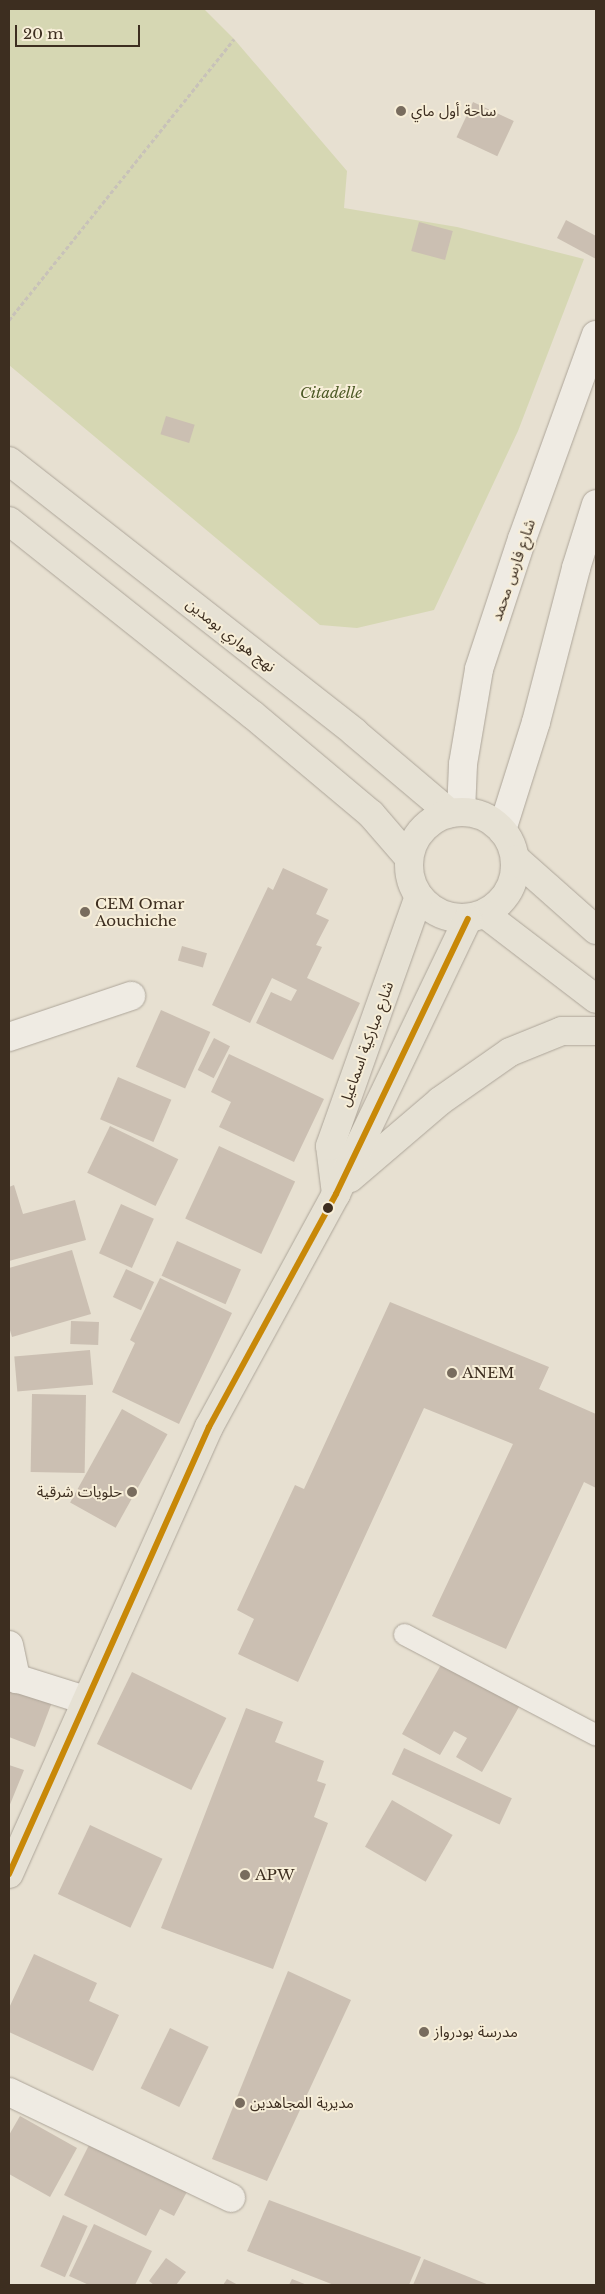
<!DOCTYPE html>
<meta charset="utf-8">
<style>
body{margin:0}
#map{position:relative;width:605px;height:2294px;overflow:hidden;background:#e7e0d1;font-family:"Libre Baskerville","Noto Sans Arabic",serif}
div>[style]{position:absolute}
[style*='--x']{left:calc(var(--x)*1px);top:calc(var(--y)*1px);width:calc(var(--w)*1px);rotate:calc(var(--a)*1deg)}
.green>*{inset:0;background:#d6d7b3}
.building>*{inset:0;background:#cbbfb2;transform-origin:0 0}
.path>*{height:3px;margin-top:-1.5px;transform-origin:0;background:repeating-linear-gradient(90deg,#c8c2b9 0 4px,transparent 0 6.5px)}
.roads{filter:drop-shadow(0 0 1px #ada599) drop-shadow(0 0 1px #ada599)}
.service>*{height:21px;margin:-10.5px;padding:0 10.5px;transform-origin:10.5px;border-radius:10.5px;background:#efebe3}
.minor>*{height:28px;margin:-14px;padding:0 14px;transform-origin:14px;border-radius:14px;background:#efebe3}
.tertiary>*{height:28px;margin:-14px;padding:0 14px;transform-origin:14px;border-radius:14px;background:#efebe3}
.primary>*{height:28px;margin:-14px;padding:0 14px;transform-origin:14px;border-radius:14px;background:#e6e1d4}
.primary>.ring{margin:-14px;padding:0;box-sizing:content-box;background:none;border:28px solid #e6e1d4;border-radius:50%}
.bus-1>*{height:6px;margin:-3px;padding:0 3px;transform-origin:3px;border-radius:3px;background:#c88808}
.dots>*{width:14px;height:14px;translate:-50% -50%;box-sizing:border-box;border:2px solid #f7eed8;border-radius:50%}
span{translate:-50% -50%;white-space:nowrap;text-align:center;line-height:1.15;-webkit-text-stroke:4px #f7eed8;paint-order:stroke}
.poi-label{font-size:15px;color:#3d2e20}
.left{translate:0 -50%;text-align:left}
.right{translate:-100% -50%;text-align:right}
.park-label{font-size:15px;color:#4d5a26;font-style:italic}
.street-label{font-size:15px;color:#3d2e20}
.frame{position:absolute;inset:0;border:10px solid #3d2e20;pointer-events:none}
.scale{position:absolute;left:15px;top:25px;width:125px;height:22px;box-sizing:border-box;border:2px solid #3d2e20;border-top:0;padding-left:6px;font-size:15px;line-height:18px;white-space:nowrap;color:#3d2e20;-webkit-text-stroke:4px #f7eed8;paint-order:stroke}
</style>
<div id="map">
<div class="green">
<i style="clip-path:polygon(9px 9px,204px 9px,234px 39px,347px 171px,344px 208px,457px 227px,584px 259px,518px 431px,434px 610px,357px 628px,320px 625px,9px 365px)"></i>
</div>
<div class="building">
<i style="left:473px;top:102px;width:45px;height:39px;rotate:25deg"></i>
<i style="clip-path:polygon(566px 220px,596px 236px,596px 259px,557px 238px)"></i>
<i style="left:419px;top:222px;width:35px;height:30px;rotate:15deg"></i>
<i style="left:166px;top:416px;width:30px;height:19px;rotate:17deg"></i>
<i style="clip-path:polygon(283px 868px,328px 889px,316px 914px,329px 920px,316px 945px,322px 947px,307px 978px,360px 1003px,333px 1060px,256px 1023px,271px 992px,291px 1001px,297px 990px,272px 978px,250px 1023px,212px 1005px,268px 887px,273px 890px)"></i>
<i style="left:182px;top:946px;width:26px;height:15px;rotate:16deg"></i>
<i style="left:161px;top:1010px;width:54px;height:62px;rotate:24deg"></i>
<i style="left:214px;top:1038px;width:18px;height:36px;rotate:27deg"></i>
<i style="clip-path:polygon(229px 1054px,324px 1099px,294px 1162px,219px 1127px,231px 1102px,211px 1092px)"></i>
<i style="left:118px;top:1077px;width:58px;height:46px;rotate:23deg"></i>
<i style="left:110px;top:1126px;width:76px;height:52px;rotate:26deg"></i>
<i style="left:219px;top:1146px;width:84px;height:80px;rotate:25deg"></i>
<i style="clip-path:polygon(14px 1185px,23px 1214px,75px 1200px,86px 1240px,9px 1261px,9px 1187px)"></i>
<i style="left:121px;top:1204px;width:36px;height:54px;rotate:24deg"></i>
<i style="left:177px;top:1241px;width:70px;height:38px;rotate:24deg"></i>
<i style="clip-path:polygon(72px 1250px,91px 1314px,12px 1337px,9px 1327px,9px 1268px)"></i>
<i style="left:126px;top:1269px;width:31px;height:31px;rotate:25deg"></i>
<i style="clip-path:polygon(160px 1278px,232px 1313px,179px 1424px,112px 1392px,135px 1343px,130px 1340px)"></i>
<i style="clip-path:polygon(390px 1302px,549px 1367px,539px 1389px,596px 1414px,596px 1488px,584px 1482px,506px 1649px,432px 1616px,513px 1444px,424px 1408px,298px 1682px,238px 1654px,254px 1619px,237px 1610px,295px 1485px,304px 1489px)"></i>
<i style="left:71px;top:1321px;width:28px;height:23px;rotate:2deg"></i>
<i style="left:90px;top:1350px;width:35px;height:76px;rotate:85deg"></i>
<i style="left:32px;top:1394px;width:54px;height:78px;rotate:1deg"></i>
<i style="left:122px;top:1409px;width:52px;height:107px;rotate:29deg"></i>
<i style="clip-path:polygon(447px 1654px,524px 1698px,482px 1772px,456px 1757px,467px 1738px,454px 1731px,440px 1755px,402px 1734px)"></i>
<i style="left:132px;top:1672px;width:105px;height:80px;rotate:26deg"></i>
<i style="clip-path:polygon(9px 1680px,54px 1697px,35px 1747px,9px 1737px)"></i>
<i style="clip-path:polygon(246px 1708px,283px 1722px,275px 1742px,324px 1761px,317px 1781px,326px 1784px,314px 1817px,328px 1823px,273px 1969px,161px 1928px)"></i>
<i style="left:404px;top:1748px;width:119px;height:29px;rotate:25deg"></i>
<i style="clip-path:polygon(9px 1765px,24px 1770px,9px 1807px)"></i>
<i style="left:392px;top:1800px;width:70px;height:54px;rotate:30deg"></i>
<i style="left:90px;top:1825px;width:80px;height:76px;rotate:25deg"></i>
<i style="clip-path:polygon(34px 1954px,97px 1983px,89px 2001px,119px 2015px,93px 2071px,9px 2032px,9px 2008px)"></i>
<i style="clip-path:polygon(288px 1971px,351px 2000px,267px 2181px,212px 2159px)"></i>
<i style="left:170px;top:2028px;width:43px;height:67px;rotate:26deg"></i>
<i style="clip-path:polygon(20px 2116px,77px 2148px,50px 2197px,9px 2174px,9px 2135px)"></i>
<i style="clip-path:polygon(92px 2139px,189px 2188px,174px 2216px,160px 2209px,146px 2236px,64px 2195px)"></i>
<i style="clip-path:polygon(269px 2200px,421px 2257px,409px 2285px,334px 2285px,247px 2251px)"></i>
<i style="left:63px;top:2215px;width:27px;height:56px;rotate:24deg"></i>
<i style="clip-path:polygon(94px 2224px,152px 2251px,135px 2285px,89px 2285px,69px 2276px)"></i>
<i style="clip-path:polygon(166px 2258px,186px 2272px,176px 2285px,154px 2285px,149px 2281px)"></i>
<i style="clip-path:polygon(424px 2259px,489px 2285px,413px 2285px)"></i>
<i style="clip-path:polygon(227px 2279px,238px 2285px,223px 2285px)"></i>
<i style="clip-path:polygon(292px 2279px,307px 2285px,289px 2285px)"></i>
</div>
<div class="path">
<i style="--x:9;--y:320;--w:360;--a:-51.3"></i>
</div>
<div class="roads">
<div class="service">
<i style="--x:404;--y:1634;--w:217;--a:27.7"></i>
</div>
<div class="minor">
<i style="--x:9;--y:1037;--w:129;--a:-18.6"></i>
<i style="--x:9;--y:1645;--w:35;--a:78"></i>
<i style="--x:9;--y:1676;--w:80;--a:17.5"></i>
<i style="--x:9;--y:2092;--w:246;--a:25.5"></i>
</div>
<div class="tertiary">
<i style="--x:461;--y:812;--w:48;--a:-87.6"></i>
<i style="--x:463;--y:764;--w:96;--a:-80.4"></i>
<i style="--x:479;--y:669;--w:137;--a:-71.7"></i>
<i style="--x:522;--y:539;--w:217;--a:-70.1"></i>
<i style="--x:502;--y:830;--w:113;--a:-72.5"></i>
<i style="--x:536;--y:722;--w:159;--a:-75.4"></i>
<i style="--x:576;--y:568;--w:67;--a:-72.6"></i>
</div>
<div class="primary">
<i style="--x:9;--y:461;--w:439;--a:38.1"></i>
<i style="--x:354;--y:732;--w:126;--a:40.2"></i>
<i style="--x:9;--y:521;--w:312;--a:38.5"></i>
<i style="--x:253;--y:715;--w:154;--a:40"></i>
<i style="--x:371;--y:814;--w:58;--a:49.2"></i>
<i class="ring" style="left:409px;top:812px;width:78px;height:78px"></i>
<i style="--x:516;--y:859;--w:107;--a:41.6"></i>
<i style="--x:485;--y:914;--w:140;--a:37.4"></i>
<i style="--x:350;--y:1178;--w:118;--a:-40.5"></i>
<i style="--x:440;--y:1101;--w:85;--a:-35"></i>
<i style="--x:510;--y:1052;--w:56;--a:-22"></i>
<i style="--x:562;--y:1031;--w:34;--a:0"></i>
<i style="--x:336;--y:1194;--w:48;--a:-97.1"></i>
<i style="--x:330;--y:1146;--w:265;--a:-70.4"></i>
<i style="--x:9;--y:1874;--w:490;--a:-65.9"></i>
<i style="--x:209;--y:1427;--w:265;--a:-61.4"></i>
<i style="--x:336;--y:1194;--w:305;--a:-64.4"></i>
</div>
</div>
<div class="bus-1">
<i style="--x:9;--y:1874;--w:490;--a:-65.9"></i>
<i style="--x:209;--y:1427;--w:265;--a:-61.4"></i>
<i style="--x:336;--y:1194;--w:305;--a:-64.4"></i>
</div>
<div class="dots">
<i style="left:401px;top:111px;background:#786c5e"></i>
<i style="left:85px;top:912px;background:#786c5e"></i>
<i style="left:328px;top:1208px;background:#3d2e20"></i>
<i style="left:452px;top:1373px;background:#786c5e"></i>
<i style="left:132px;top:1492px;background:#786c5e"></i>
<i style="left:245px;top:1875px;background:#786c5e"></i>
<i style="left:424px;top:2032px;background:#786c5e"></i>
<i style="left:240px;top:2103px;background:#786c5e"></i>
</div>
<div class="poi-label">
<span class="left" style="left:411px;top:111px">ساحة أول ماي</span>
<span class="left" style="left:95px;top:912px">CEM Omar<br>Aouchiche</span>
<span class="left" style="left:462px;top:1373px">ANEM</span>
<span class="right" style="left:122px;top:1492px">حلويات شرقية</span>
<span class="left" style="left:255px;top:1875px">APW</span>
<span class="left" style="left:434px;top:2032px">مدرسة بودرواز</span>
<span class="left" style="left:250px;top:2103px">مديرية المجاهدين</span>
</div>
<div class="park-label">
<span style="left:331px;top:393px">Citadelle</span>
</div>
<div class="street-label">
<span style="left:513px;top:570px;rotate:-71deg">شارع فارس محمد</span>
<span style="left:231px;top:635px;rotate:38deg">نهج هواري بومدين</span>
<span style="left:366px;top:1044px;rotate:-70deg">شارع مباركية اسماعيل</span>
</div>
<div class="frame"></div>
<div class="scale">20 m</div>
</div>
